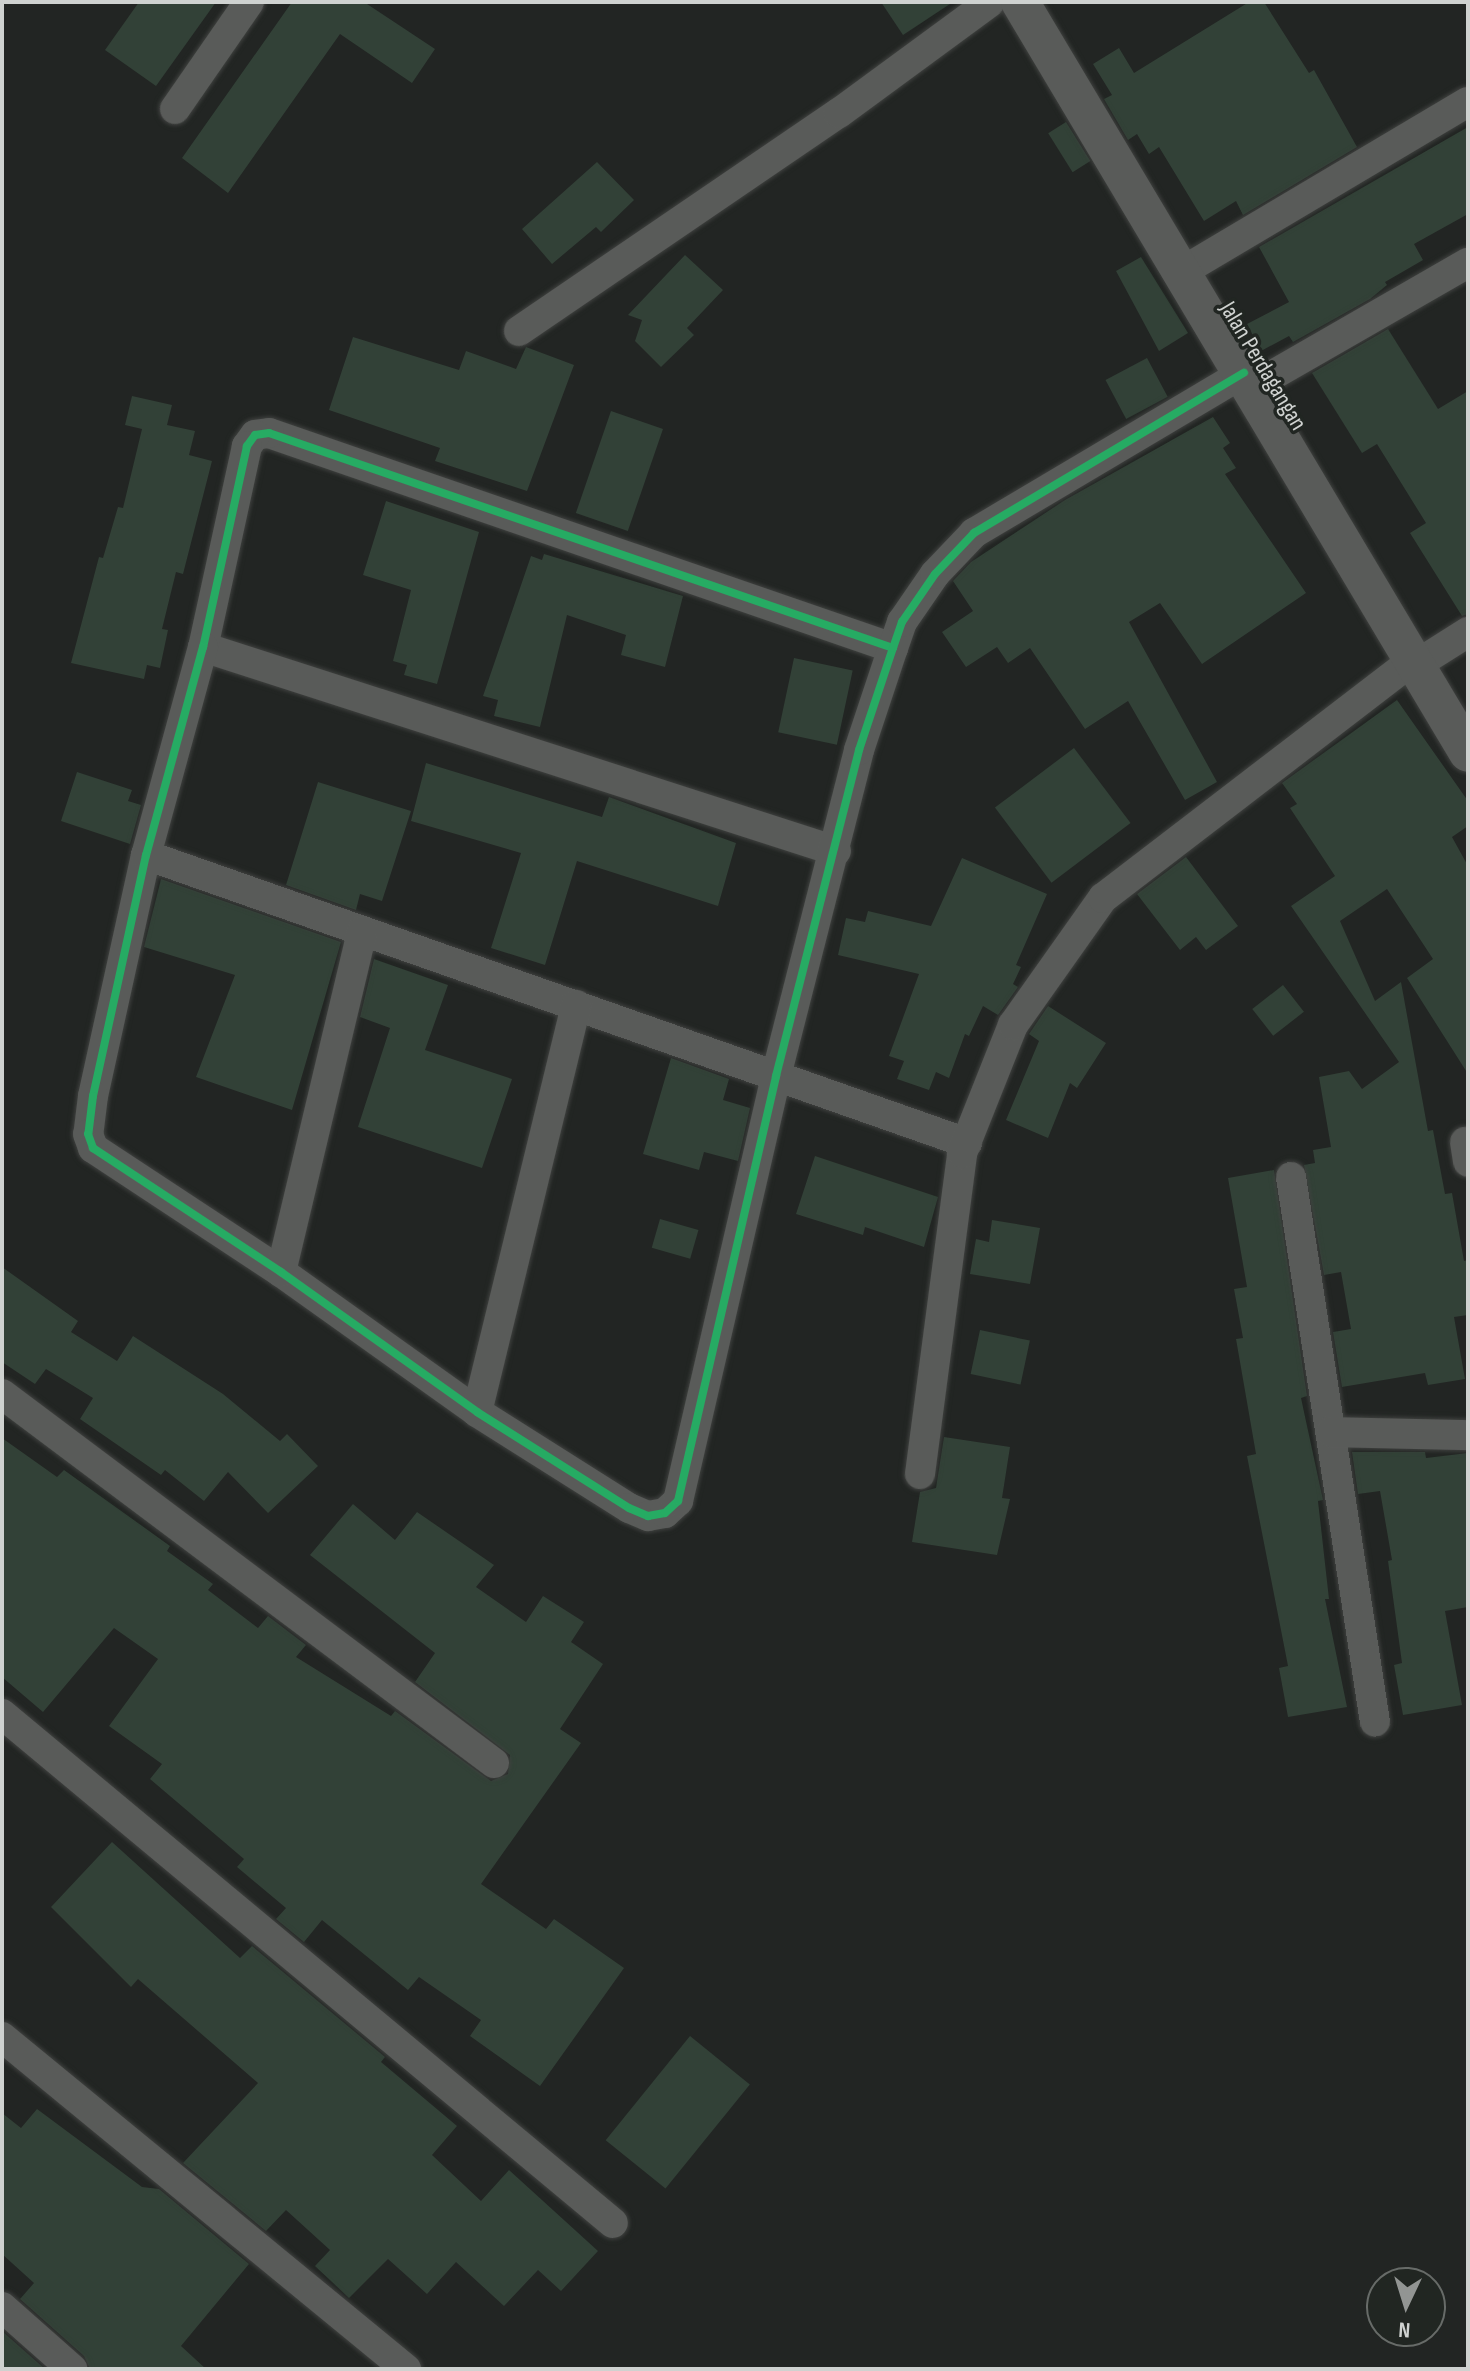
<!DOCTYPE html>
<style>
body{margin:0}
#map{position:relative;width:1470px;height:2371px;overflow:hidden;background:#222523;font-family:"Sofia Sans Condensed",sans-serif}
div>[style]{position:absolute}
[style*='--x']{left:calc(var(--x)*1px);top:calc(var(--y)*1px);width:calc(var(--w)*1px);rotate:calc(var(--a)*1deg)}
.building>*{inset:0;background:#324137;transform-origin:0 0}
.roads{filter:drop-shadow(0 0 2px #3f413f) drop-shadow(0 0 2px #3f413f)}
.minor>*{height:30px;margin:-15px;padding:0 15px;transform-origin:15px;border-radius:15px;background:#595b59}
.tertiary>*{height:38px;margin:-19px;padding:0 19px;transform-origin:19px;border-radius:19px;background:#595b59}
.cycleway>*{height:8px;margin:-4px;padding:0 4px;transform-origin:4px;border-radius:4px;background:#26ab63}
span{translate:-50% -50%;white-space:nowrap;text-align:center;line-height:1.15;-webkit-text-stroke:7px #212622;paint-order:stroke}
.street-label{font-size:24px;color:#cfd2d0}
.frame{position:absolute;inset:0;border:4px solid #cfd2d0;pointer-events:none}
.north{position:absolute;left:1366px;top:2267px;width:80px;height:80px;box-sizing:border-box;background:#212622;border:2px solid #676b68;border-radius:50%;rotate:184deg;font-size:22px;font-weight:700;line-height:32px;text-align:center;color:#cfd2d0}
.north::after{content:'';display:block;margin:auto;width:28px;height:36px;background:#929593;clip-path:polygon(50% 0,100% 100%,50% 72%,0 100%)}
</style>
<div id="map">
<div class="building">
<i style="clip-path:polygon(139px 2px,216px 2px,156px 86px,105px 50px)"></i>
<i style="clip-path:polygon(292px 2px,364px 2px,435px 49px,412px 83px,340px 34px,228px 193px,182px 158px)"></i>
<i style="clip-path:polygon(881px 2px,953px 2px,903px 35px)"></i>
<i style="clip-path:polygon(1249px 2px,1264px 2px,1309px 73px,1314px 70px,1357px 147px,1243px 215px,1236px 201px,1204px 221px,1159px 147px,1149px 154px,1137px 134px,1128px 140px,1104px 99px,1112px 95px,1093px 64px,1119px 48px,1134px 73px)"></i>
<i style="left:1066px;top:122px;width:46px;height:21px;rotate:58deg"></i>
<i style="clip-path:polygon(1468px 127px,1468px 214px,1414px 244px,1423px 260px,1385px 282px,1387px 285px,1370px 299px,1293px 342px,1289px 336px,1261px 351px,1247px 324px,1289px 302px,1259px 247px)"></i>
<i style="clip-path:polygon(597px 162px,634px 200px,601px 232px,596px 227px,552px 264px,522px 229px)"></i>
<i style="clip-path:polygon(685px 255px,723px 290px,687px 328px,694px 335px,661px 367px,635px 341px,642px 320px,628px 315px)"></i>
<i style="clip-path:polygon(1141px 257px,1188px 333px,1159px 351px,1116px 271px)"></i>
<i style="clip-path:polygon(1388px 329px,1438px 409px,1468px 391px,1468px 614px,1462px 616px,1410px 533px,1426px 523px,1377px 444px,1362px 453px,1312px 373px)"></i>
<i style="clip-path:polygon(353px 337px,459px 370px,466px 351px,516px 369px,526px 347px,574px 365px,527px 491px,435px 461px,440px 448px,329px 410px)"></i>
<i style="left:1147px;top:358px;width:44px;height:47px;rotate:62deg"></i>
<i style="clip-path:polygon(132px 396px,172px 405px,167px 425px,195px 431px,189px 455px,212px 461px,183px 574px,176px 572px,162px 629px,168px 630px,160px 668px,147px 665px,144px 679px,71px 663px,99px 557px,103px 558px,118px 507px,123px 508px,142px 429px,125px 425px)"></i>
<i style="left:611px;top:411px;width:55px;height:108px;rotate:19deg"></i>
<i style="clip-path:polygon(1213px 417px,1230px 443px,1223px 448px,1236px 468px,1225px 474px,1306px 593px,1202px 664px,1160px 603px,1129px 622px,1217px 782px,1185px 800px,1128px 701px,1085px 729px,1030px 648px,1008px 663px,997px 647px,966px 667px,942px 632px,973px 611px,953px 581px,971px 562px,1065px 500px)"></i>
<i style="clip-path:polygon(386px 501px,479px 532px,437px 684px,404px 675px,407px 665px,393px 661px,411px 590px,363px 575px)"></i>
<i style="clip-path:polygon(544px 554px,683px 596px,665px 667px,621px 655px,626px 635px,567px 615px,540px 727px,494px 716px,498px 700px,483px 696px,531px 556px,542px 560px)"></i>
<i style="left:794px;top:658px;width:60px;height:76px;rotate:12deg"></i>
<i style="clip-path:polygon(1397px 700px,1468px 801px,1468px 826px,1452px 837px,1468px 866px,1468px 1074px,1407px 978px,1433px 959px,1387px 889px,1340px 921px,1375px 1001px,1401px 982px,1428px 1131px,1433px 1130px,1445px 1194px,1452px 1193px,1464px 1261px,1468px 1260px,1468px 1315px,1454px 1317px,1465px 1379px,1428px 1385px,1425px 1373px,1342px 1387px,1333px 1332px,1351px 1329px,1341px 1272px,1324px 1275px,1304px 1165px,1315px 1163px,1313px 1150px,1331px 1147px,1319px 1077px,1349px 1071px,1362px 1089px,1399px 1062px,1291px 906px,1335px 876px,1290px 808px,1297px 804px,1282px 783px)"></i>
<i style="left:1074px;top:748px;width:94px;height:99px;rotate:53deg"></i>
<i style="clip-path:polygon(426px 763px,602px 817px,609px 797px,736px 843px,718px 906px,577px 861px,545px 965px,491px 948px,521px 853px,411px 821px)"></i>
<i style="clip-path:polygon(77px 772px,132px 790px,128px 801px,141px 805px,130px 844px,61px 821px)"></i>
<i style="clip-path:polygon(318px 782px,411px 811px,382px 901px,360px 894px,356px 910px,286px 885px)"></i>
<i style="clip-path:polygon(1186px 857px,1238px 926px,1206px 950px,1196px 937px,1180px 950px,1137px 894px)"></i>
<i style="clip-path:polygon(962px 858px,1047px 894px,1016px 965px,1021px 967px,1013px 984px,1018px 987px,998px 1015px,983px 1006px,969px 1036px,965px 1034px,949px 1078px,936px 1072px,929px 1090px,897px 1079px,904px 1061px,889px 1056px,919px 974px,838px 955px,846px 918px,865px 922px,868px 911px,931px 926px)"></i>
<i style="clip-path:polygon(161px 879px,341px 942px,292px 1110px,196px 1077px,235px 975px,144px 947px)"></i>
<i style="clip-path:polygon(374px 959px,448px 985px,425px 1050px,512px 1079px,482px 1168px,358px 1127px,390px 1028px,360px 1017px)"></i>
<i style="left:1283px;top:985px;width:34px;height:39px;rotate:52deg"></i>
<i style="clip-path:polygon(1048px 1006px,1106px 1043px,1077px 1088px,1070px 1083px,1048px 1138px,1006px 1120px,1039px 1041px,1029px 1034px)"></i>
<i style="clip-path:polygon(671px 1058px,729px 1079px,723px 1100px,750px 1108px,738px 1161px,704px 1152px,699px 1170px,643px 1154px)"></i>
<i style="clip-path:polygon(815px 1156px,938px 1197px,924px 1247px,865px 1227px,863px 1235px,796px 1214px)"></i>
<i style="clip-path:polygon(1274px 1170px,1307px 1396px,1301px 1398px,1323px 1500px,1318px 1501px,1329px 1599px,1325px 1599px,1347px 1707px,1288px 1717px,1279px 1668px,1288px 1666px,1247px 1456px,1256px 1454px,1236px 1339px,1243px 1338px,1234px 1289px,1247px 1287px,1228px 1178px)"></i>
<i style="left:660px;top:1219px;width:40px;height:30px;rotate:16deg"></i>
<i style="clip-path:polygon(992px 1220px,1040px 1228px,1030px 1284px,970px 1274px,976px 1239px,989px 1242px)"></i>
<i style="clip-path:polygon(2px 1267px,78px 1321px,71px 1332px,117px 1361px,133px 1336px,223px 1394px,280px 1441px,287px 1434px,318px 1466px,268px 1513px,228px 1472px,204px 1501px,165px 1470px,161px 1475px,80px 1419px,93px 1398px,46px 1369px,35px 1384px,2px 1362px)"></i>
<i style="left:980px;top:1330px;width:51px;height:45px;rotate:12deg"></i>
<i style="clip-path:polygon(944px 1437px,1010px 1447px,1002px 1498px,1010px 1499px,997px 1555px,912px 1542px,920px 1492px,936px 1488px)"></i>
<i style="clip-path:polygon(2px 1438px,57px 1477px,64px 1470px,170px 1546px,167px 1551px,213px 1584px,208px 1590px,258px 1628px,268px 1616px,306px 1645px,296px 1657px,391px 1716px,395px 1711px,491px 1781px,508px 1774px,510px 1755px,415px 1682px,435px 1653px,310px 1555px,353px 1504px,395px 1540px,417px 1512px,494px 1565px,476px 1587px,526px 1622px,543px 1596px,584px 1622px,571px 1642px,603px 1664px,560px 1729px,581px 1743px,481px 1884px,546px 1929px,554px 1919px,624px 1968px,540px 2086px,470px 2036px,481px 2020px,419px 1977px,408px 1990px,322px 1920px,304px 1942px,276px 1919px,286px 1908px,237px 1867px,244px 1859px,150px 1779px,162px 1764px,109px 1726px,158px 1659px,114px 1628px,43px 1712px,2px 1677px)"></i>
<i style="clip-path:polygon(1352px 1452px,1425px 1452px,1426px 1458px,1468px 1453px,1468px 1607px,1445px 1611px,1462px 1705px,1403px 1715px,1394px 1665px,1402px 1663px,1388px 1561px,1392px 1560px,1380px 1491px,1358px 1494px)"></i>
<i style="clip-path:polygon(112px 1842px,240px 1958px,252px 1946px,385px 2057px,381px 2062px,457px 2126px,432px 2155px,481px 2201px,509px 2170px,598px 2251px,561px 2291px,538px 2270px,504px 2306px,456px 2262px,427px 2294px,388px 2259px,349px 2298px,315px 2266px,330px 2250px,286px 2210px,266px 2231px,183px 2163px,258px 2083px,138px 1979px,131px 1987px,51px 1907px)"></i>
<i style="left:690px;top:2036px;width:77px;height:134px;rotate:39deg"></i>
<i style="clip-path:polygon(37px 2109px,142px 2187px,159px 2189px,249px 2264px,181px 2346px,206px 2369px,90px 2369px,84px 2356px,20px 2299px,34px 2283px,2px 2254px,2px 2113px,21px 2128px)"></i>
<i style="clip-path:polygon(2px 2331px,45px 2369px,2px 2369px)"></i>
</div>
<div class="roads">
<div class="minor">
<i style="--x:175;--y:109;--w:130;--a:-55.3"></i>
<i style="--x:1183;--y:271;--w:331;--a:-30.7"></i>
<i style="--x:519;--y:331;--w:387;--a:-34.3"></i>
<i style="--x:839;--y:113;--w:187;--a:-36.3"></i>
<i style="--x:1252;--y:387;--w:249;--a:-29.9"></i>
<i style="--x:203;--y:647;--w:665;--a:17.86"></i>
<i style="--x:893;--y:648;--w:660;--a:-160.99"></i>
<i style="--x:269;--y:433;--w:14;--a:172"></i>
<i style="--x:255;--y:435;--w:14;--a:126"></i>
<i style="--x:247;--y:446;--w:206;--a:102.3"></i>
<i style="--x:203;--y:647;--w:216;--a:105.3"></i>
<i style="--x:146;--y:855;--w:247;--a:102.4"></i>
<i style="--x:93;--y:1096;--w:38;--a:97"></i>
<i style="--x:88;--y:1134;--w:15;--a:70"></i>
<i style="--x:93;--y:1148;--w:225;--a:33.4"></i>
<i style="--x:281;--y:1272;--w:241;--a:35.5"></i>
<i style="--x:477;--y:1412;--w:180;--a:32.3"></i>
<i style="--x:629;--y:1508;--w:21;--a:23"></i>
<i style="--x:648;--y:1516;--w:17;--a:-10"></i>
<i style="--x:665;--y:1513;--w:18;--a:-43"></i>
<i style="--x:678;--y:1501;--w:436;--a:-77"></i>
<i style="--x:776;--y:1076;--w:336;--a:-75.7"></i>
<i style="--x:859;--y:750;--w:108;--a:-71.6"></i>
<i style="--x:893;--y:648;--w:28;--a:-71"></i>
<i style="--x:902;--y:622;--w:58;--a:-55.5"></i>
<i style="--x:935;--y:574;--w:57;--a:-46.4"></i>
<i style="--x:974;--y:533;--w:314;--a:-30.7"></i>
<i style="--x:1419;--y:663;--w:58;--a:-32.3"></i>
<i style="--x:146;--y:855;--w:870;--a:19.33"></i>
<i style="--x:1465;--y:1142;--w:20;--a:81"></i>
<i style="--x:1291;--y:1177;--w:551;--a:81.24"></i>
<i style="--x:281;--y:1272;--w:350;--a:-76.6"></i>
<i style="--x:2;--y:1394;--w:615;--a:36.87"></i>
<i style="--x:477;--y:1412;--w:419;--a:-76.3"></i>
<i style="--x:1331;--y:1432;--w:137;--a:1.3"></i>
<i style="--x:920;--y:1474;--w:324;--a:-82.5"></i>
<i style="--x:962;--y:1153;--w:138;--a:-68.3"></i>
<i style="--x:1013;--y:1025;--w:156;--a:-54.7"></i>
<i style="--x:1103;--y:898;--w:394;--a:-37.5"></i>
<i style="--x:2;--y:1714;--w:795;--a:39.8"></i>
<i style="--x:2;--y:2037;--w:523;--a:39.41"></i>
<i style="--x:2;--y:2307;--w:94;--a:41.5"></i>
</div>
<div class="tertiary">
<i style="--x:1020;--y:2;--w:874;--a:59.18"></i>
</div>
</div>
<div class="cycleway">
<i style="--x:893;--y:648;--w:660;--a:-160.99"></i>
<i style="--x:269;--y:433;--w:14;--a:172"></i>
<i style="--x:255;--y:435;--w:14;--a:126"></i>
<i style="--x:247;--y:446;--w:206;--a:102.3"></i>
<i style="--x:203;--y:647;--w:216;--a:105.3"></i>
<i style="--x:146;--y:855;--w:247;--a:102.4"></i>
<i style="--x:93;--y:1096;--w:38;--a:97"></i>
<i style="--x:88;--y:1134;--w:15;--a:70"></i>
<i style="--x:93;--y:1148;--w:225;--a:33.4"></i>
<i style="--x:281;--y:1272;--w:241;--a:35.5"></i>
<i style="--x:477;--y:1412;--w:180;--a:32.3"></i>
<i style="--x:629;--y:1508;--w:21;--a:23"></i>
<i style="--x:648;--y:1516;--w:17;--a:-10"></i>
<i style="--x:665;--y:1513;--w:18;--a:-43"></i>
<i style="--x:678;--y:1501;--w:436;--a:-77"></i>
<i style="--x:776;--y:1076;--w:336;--a:-75.7"></i>
<i style="--x:859;--y:750;--w:108;--a:-71.6"></i>
<i style="--x:893;--y:648;--w:28;--a:-71"></i>
<i style="--x:902;--y:622;--w:58;--a:-55.5"></i>
<i style="--x:935;--y:574;--w:57;--a:-46.4"></i>
<i style="--x:974;--y:533;--w:314;--a:-30.7"></i>
</div>
<div class="street-label">
<span style="left:1263px;top:366px;rotate:59deg">Jalan Perdagangan</span>
</div>
<div class="frame"></div>
<div class="north">N</div>
</div>
